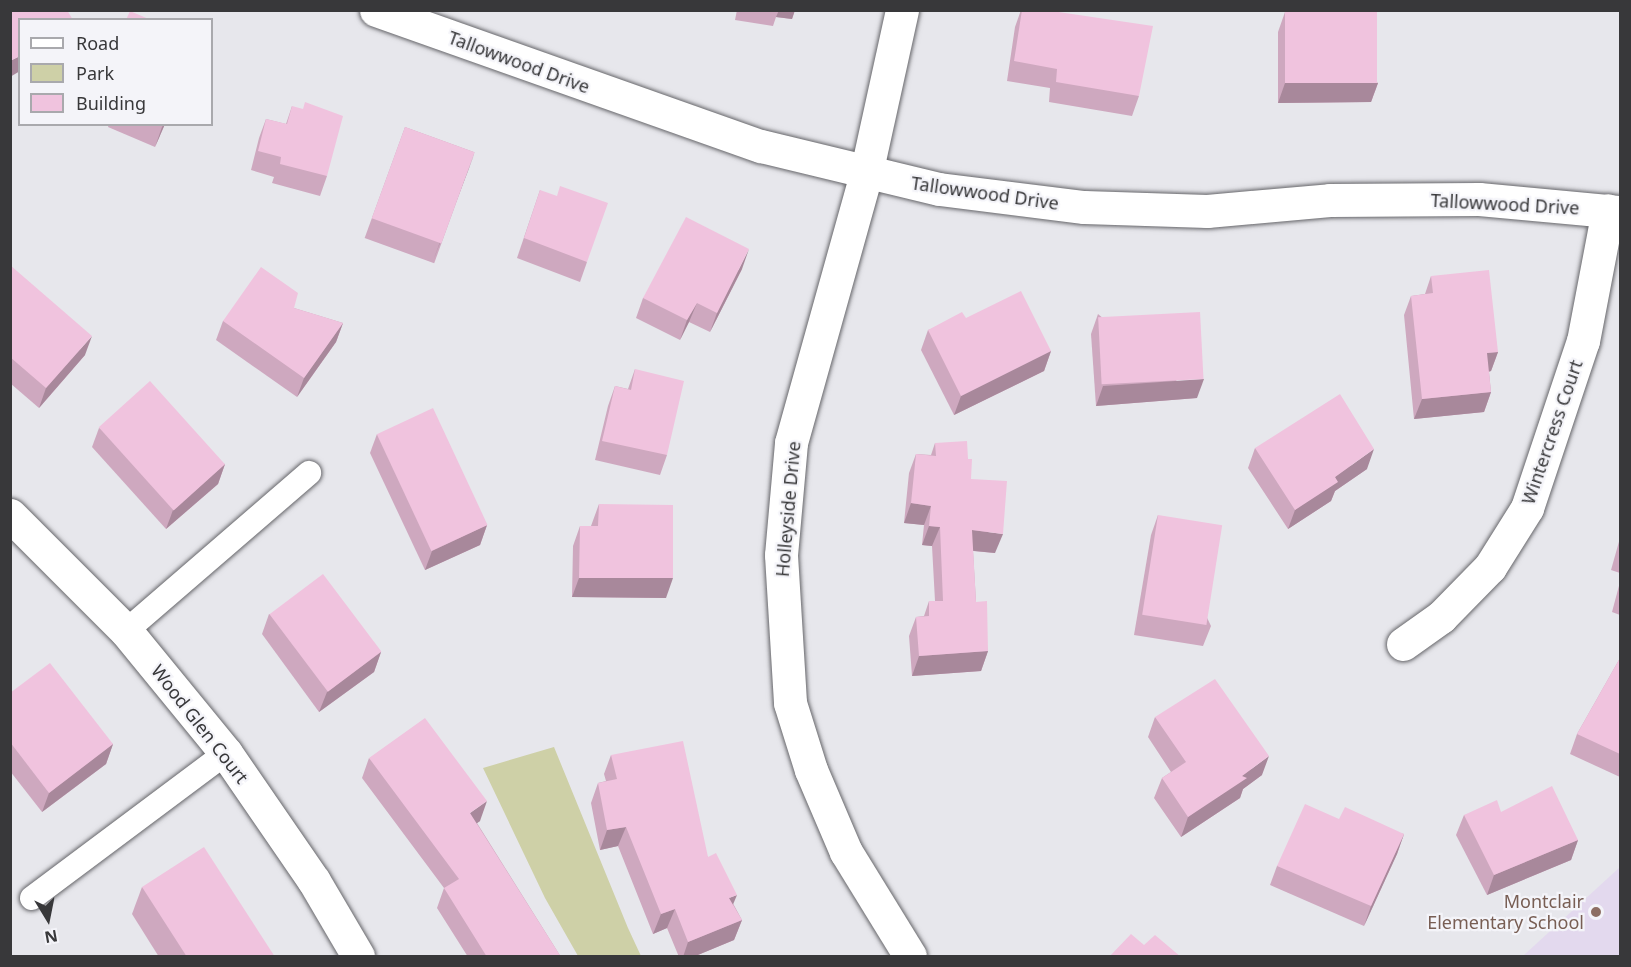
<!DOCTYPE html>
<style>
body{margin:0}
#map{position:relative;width:1631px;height:967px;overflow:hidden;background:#e7e7ec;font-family:"Noto Sans",sans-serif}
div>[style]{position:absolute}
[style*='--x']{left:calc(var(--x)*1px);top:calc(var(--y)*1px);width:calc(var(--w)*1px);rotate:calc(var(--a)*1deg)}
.education>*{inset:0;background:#e3d9ee}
.green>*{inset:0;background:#ced0a7}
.roads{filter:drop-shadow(0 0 2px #66666a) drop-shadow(0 0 2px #66666a)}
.lane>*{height:24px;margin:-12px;padding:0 12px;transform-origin:12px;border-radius:12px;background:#fff}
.street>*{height:33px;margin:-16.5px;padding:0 16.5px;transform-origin:16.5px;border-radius:16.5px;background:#fff}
.wall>*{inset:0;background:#cea8bf;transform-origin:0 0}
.shaded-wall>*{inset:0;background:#a8889b}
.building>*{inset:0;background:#f0c3de;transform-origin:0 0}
.dots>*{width:16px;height:16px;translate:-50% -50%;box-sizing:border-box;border:3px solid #f4f4f9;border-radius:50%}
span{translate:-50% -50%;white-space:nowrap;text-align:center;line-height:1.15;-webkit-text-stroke:4.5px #f4f4f9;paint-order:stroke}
.street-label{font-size:18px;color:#38383a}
.education-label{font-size:18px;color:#785e54}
.right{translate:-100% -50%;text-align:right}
.frame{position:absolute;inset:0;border:12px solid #38383a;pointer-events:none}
.legend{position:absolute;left:18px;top:18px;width:195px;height:108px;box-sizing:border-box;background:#f4f4f9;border:2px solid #a9a9ad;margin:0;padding:8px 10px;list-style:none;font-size:18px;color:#38383a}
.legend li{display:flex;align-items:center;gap:12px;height:30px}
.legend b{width:30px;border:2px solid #a9a9ad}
.north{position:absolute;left:18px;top:889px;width:60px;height:60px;-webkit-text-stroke:4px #f4f4f9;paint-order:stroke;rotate:170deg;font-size:16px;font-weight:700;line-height:24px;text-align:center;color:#38383a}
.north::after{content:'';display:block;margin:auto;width:21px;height:27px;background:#38383a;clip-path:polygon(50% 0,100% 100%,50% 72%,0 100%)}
</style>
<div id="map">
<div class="education">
<i style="clip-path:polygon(1620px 867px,1620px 956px,1523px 956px)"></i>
</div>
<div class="green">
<i style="clip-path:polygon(554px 747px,628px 928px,641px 956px,578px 956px,545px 898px,483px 768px)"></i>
</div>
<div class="roads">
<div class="lane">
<i style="--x:126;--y:631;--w:242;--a:-40.8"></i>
<i style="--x:32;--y:898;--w:242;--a:-36.8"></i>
</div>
<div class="street">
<i style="--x:376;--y:10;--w:408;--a:19.5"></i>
<i style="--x:761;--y:146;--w:183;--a:13.6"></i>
<i style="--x:939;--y:189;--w:146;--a:7.1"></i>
<i style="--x:1084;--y:207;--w:123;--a:1.9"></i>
<i style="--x:1207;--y:211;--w:123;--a:-5.1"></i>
<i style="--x:1330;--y:200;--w:149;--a:-0.4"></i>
<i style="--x:1479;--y:199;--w:142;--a:5.3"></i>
<i style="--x:902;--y:10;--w:168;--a:102.4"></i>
<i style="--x:866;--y:174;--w:279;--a:105.6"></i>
<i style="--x:791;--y:443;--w:112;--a:95.1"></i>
<i style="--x:781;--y:555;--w:148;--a:86.5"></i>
<i style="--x:790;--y:703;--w:70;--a:72.6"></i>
<i style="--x:811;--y:770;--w:89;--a:66.9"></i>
<i style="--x:846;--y:852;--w:122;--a:58.4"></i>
<i style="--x:10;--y:515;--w:164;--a:45"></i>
<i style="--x:126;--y:631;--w:158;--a:50.7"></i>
<i style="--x:226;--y:753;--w:155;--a:55.5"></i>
<i style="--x:314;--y:881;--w:87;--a:59.6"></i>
<i style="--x:1403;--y:644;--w:47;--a:-35.4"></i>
<i style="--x:1441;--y:617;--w:70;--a:-45.6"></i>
<i style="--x:1490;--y:567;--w:70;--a:-57.9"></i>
<i style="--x:1527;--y:508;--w:176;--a:-71.5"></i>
<i style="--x:1583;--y:341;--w:133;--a:-79.2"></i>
</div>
</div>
<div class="wall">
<i style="clip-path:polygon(737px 10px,795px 10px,792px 19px,776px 17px,773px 26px,735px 20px)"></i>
<i style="clip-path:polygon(1021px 10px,1045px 10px,1139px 96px,1132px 116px,1049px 102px,1050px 88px,1007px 81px,1015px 27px)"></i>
<i style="clip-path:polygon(1285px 12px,1378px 83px,1371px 102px,1278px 103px,1278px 32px)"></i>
<i style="clip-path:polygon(292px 106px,327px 176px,320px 196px,272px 183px,274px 177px,251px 170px,259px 138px,266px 119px,286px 124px)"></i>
<i style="clip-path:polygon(109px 124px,165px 124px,155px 147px,108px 127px)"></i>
<i style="left:405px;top:127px;width:74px;height:118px;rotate:20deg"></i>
<i style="clip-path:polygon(540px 190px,587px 262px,580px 282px,517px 258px)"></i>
<i style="clip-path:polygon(10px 265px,85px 355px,39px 408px,10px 383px)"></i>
<i style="clip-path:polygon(742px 269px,710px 332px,689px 322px,680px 340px,636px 318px,643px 298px)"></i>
<i style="clip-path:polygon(1431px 276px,1498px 352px,1491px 371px,1489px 372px,1491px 392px,1484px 412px,1414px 419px,1404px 315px,1411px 296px,1425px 294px)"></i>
<i style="clip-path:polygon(294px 308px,343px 323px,336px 342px,297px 397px,216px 340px,223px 321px)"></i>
<i style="clip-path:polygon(1098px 314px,1197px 398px,1096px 406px,1091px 334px)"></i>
<i style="clip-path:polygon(966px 318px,1051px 351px,1044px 371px,954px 415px,921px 350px,928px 330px)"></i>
<i style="clip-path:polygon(635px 369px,667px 455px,660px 475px,595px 460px,608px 406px,615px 386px,628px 389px)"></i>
<i style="clip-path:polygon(99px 428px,225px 464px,218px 484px,166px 529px,92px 447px)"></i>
<i style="clip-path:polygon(377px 434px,487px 525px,480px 545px,425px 570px,370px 453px)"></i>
<i style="clip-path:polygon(935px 443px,968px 459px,971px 479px,995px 553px,973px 551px,976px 602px,988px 651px,981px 671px,912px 676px,909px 636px,916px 617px,924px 616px,929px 601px,935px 601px,932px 546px,922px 545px,924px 525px,904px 523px,909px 473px,916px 454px,931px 455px)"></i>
<i style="clip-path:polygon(1255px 448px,1367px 469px,1335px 491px,1331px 501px,1288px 529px,1248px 468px)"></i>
<i style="clip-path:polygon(599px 504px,666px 598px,572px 597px,573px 546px,580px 526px,591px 526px)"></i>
<i style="clip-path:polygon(1158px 515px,1211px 626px,1203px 646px,1134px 635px,1151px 535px)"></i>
<i style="clip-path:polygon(1620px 538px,1620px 573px,1611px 570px)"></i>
<i style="clip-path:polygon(1620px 582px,1620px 615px,1612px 612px)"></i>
<i style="clip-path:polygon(269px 614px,381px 652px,374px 672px,319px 712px,262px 634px)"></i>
<i style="clip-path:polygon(1620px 658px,1620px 777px,1570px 754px,1577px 734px)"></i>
<i style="clip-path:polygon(10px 693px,113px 744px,106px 764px,42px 812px,10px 771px)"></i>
<i style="clip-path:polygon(1155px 717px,1262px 775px,1243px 789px,1240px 798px,1181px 837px,1154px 798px,1162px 778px,1171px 772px,1148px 737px)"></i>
<i style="clip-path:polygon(611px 755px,708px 857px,742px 920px,734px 940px,693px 957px,679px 957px,667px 928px,653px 934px,618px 846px,600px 850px,591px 803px,598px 783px,606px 781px,604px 774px)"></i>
<i style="clip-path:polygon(369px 758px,480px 821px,477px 823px,561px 957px,468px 957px,437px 908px,444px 888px,362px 778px)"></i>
<i style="clip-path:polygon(1501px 812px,1578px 840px,1571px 860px,1487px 895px,1456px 835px,1464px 815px)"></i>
<i style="clip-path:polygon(1339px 819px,1404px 834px,1397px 854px,1364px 926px,1270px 885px,1277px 866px)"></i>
<i style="clip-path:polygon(142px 887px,275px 957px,159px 957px,132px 914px)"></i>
</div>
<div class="shaded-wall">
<i style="clip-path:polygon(779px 10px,795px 10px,792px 19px,776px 17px)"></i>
<i style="clip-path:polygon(20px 56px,20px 71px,10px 77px,10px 61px)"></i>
<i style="clip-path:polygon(1285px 83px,1378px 83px,1371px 102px,1278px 103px)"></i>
<i style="clip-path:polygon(164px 124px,165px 124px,155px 147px,162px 127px)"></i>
<i style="clip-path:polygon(475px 152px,468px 171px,433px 261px,440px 242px)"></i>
<i style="clip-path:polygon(749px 249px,742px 269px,710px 332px,717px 313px)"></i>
<i style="clip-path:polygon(697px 303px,689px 322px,680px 340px,687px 320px)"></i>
<i style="clip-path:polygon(343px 323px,336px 342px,297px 397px,304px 378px)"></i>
<i style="clip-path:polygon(92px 336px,85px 355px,39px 408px,46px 388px)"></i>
<i style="clip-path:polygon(1051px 351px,1044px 371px,954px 415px,961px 396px)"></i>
<i style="clip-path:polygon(1498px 352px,1491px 371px,1480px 373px,1487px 353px)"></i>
<i style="clip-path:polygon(1204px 379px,1197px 398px,1096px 406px,1103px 386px)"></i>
<i style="clip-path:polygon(1491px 392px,1484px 412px,1414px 419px,1422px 399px)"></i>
<i style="clip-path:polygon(1374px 449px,1367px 469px,1335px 491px,1331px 501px,1288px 529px,1295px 510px,1335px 477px)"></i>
<i style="clip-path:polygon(225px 464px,218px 484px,166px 529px,173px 510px)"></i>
<i style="clip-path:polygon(911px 503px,931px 506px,924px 525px,904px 523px)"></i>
<i style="clip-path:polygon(487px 525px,480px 545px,425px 570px,432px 551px)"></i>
<i style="clip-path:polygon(929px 526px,940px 527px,932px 546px,922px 545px)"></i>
<i style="clip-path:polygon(972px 530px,1003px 534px,995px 553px,965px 550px)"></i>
<i style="clip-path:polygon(579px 578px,673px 578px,666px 598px,572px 597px)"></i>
<i style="clip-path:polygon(988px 651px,981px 671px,912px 676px,919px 656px)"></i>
<i style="clip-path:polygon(381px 652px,374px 672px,319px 712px,327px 692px)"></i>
<i style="clip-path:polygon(113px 744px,106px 764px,42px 812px,49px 793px)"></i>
<i style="clip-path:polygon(1269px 756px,1262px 775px,1243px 789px,1240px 798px,1181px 837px,1188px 817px,1242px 776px)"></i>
<i style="clip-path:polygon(487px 801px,480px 821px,463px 833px,470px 813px)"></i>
<i style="clip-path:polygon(626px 827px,618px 846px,600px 850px,607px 830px)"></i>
<i style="clip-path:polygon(1404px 834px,1397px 854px,1364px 926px,1371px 906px)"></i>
<i style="clip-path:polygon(1578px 840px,1571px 860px,1487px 895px,1494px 875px)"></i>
<i style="clip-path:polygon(737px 895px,729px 914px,729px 898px)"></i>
<i style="clip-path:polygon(675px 909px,667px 928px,653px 934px,661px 914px)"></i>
<i style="clip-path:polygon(742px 920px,734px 940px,693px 957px,683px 957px,688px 942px)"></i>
</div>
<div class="building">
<i style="clip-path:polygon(10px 10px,67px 10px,73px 20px,20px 20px,20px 56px,10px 61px)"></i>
<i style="clip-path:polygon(1022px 10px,1045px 10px,1153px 26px,1139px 96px,1056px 82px,1057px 69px,1014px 61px)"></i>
<i style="clip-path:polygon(130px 11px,151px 20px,126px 20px)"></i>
<i style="left:1285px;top:12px;width:92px;height:71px"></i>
<i style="clip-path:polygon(305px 102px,343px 116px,327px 176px,280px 164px,281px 157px,258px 151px,266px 119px,287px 124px,292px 106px,303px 109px)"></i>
<i style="left:405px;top:127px;width:74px;height:97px;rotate:20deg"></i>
<i style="clip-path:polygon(560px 186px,608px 203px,587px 262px,524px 238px,540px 190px,557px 196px)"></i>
<i style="clip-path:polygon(686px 217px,749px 249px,717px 313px,697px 303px,687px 320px,643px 298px)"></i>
<i style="clip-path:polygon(10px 265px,92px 336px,46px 388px,10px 357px)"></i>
<i style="clip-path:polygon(261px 267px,298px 293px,294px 308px,343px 323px,304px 378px,223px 321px)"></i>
<i style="clip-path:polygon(1489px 270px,1498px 352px,1487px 353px,1491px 392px,1422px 399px,1411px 296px,1433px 293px,1431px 276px)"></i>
<i style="clip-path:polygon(1021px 291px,1051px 351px,961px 396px,928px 330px,962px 312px,966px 318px)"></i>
<i style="left:1200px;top:312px;width:67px;height:102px;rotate:87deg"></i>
<i style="clip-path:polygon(635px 369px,684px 381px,667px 455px,602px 441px,615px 386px,631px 390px)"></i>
<i style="left:150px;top:381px;width:112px;height:69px;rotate:48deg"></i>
<i style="clip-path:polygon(1340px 394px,1374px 449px,1335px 477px,1338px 482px,1295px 510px,1255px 448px)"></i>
<i style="left:433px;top:408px;width:129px;height:62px;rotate:65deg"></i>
<i style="clip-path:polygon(967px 441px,968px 459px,972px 459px,971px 479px,1007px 481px,1003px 534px,972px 530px,976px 602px,987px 601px,988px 651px,919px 656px,916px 617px,929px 616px,929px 601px,943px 601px,940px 527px,929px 526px,931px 506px,911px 503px,916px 454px,936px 456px,935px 443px)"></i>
<i style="clip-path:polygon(599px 504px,673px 505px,673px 578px,579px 578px,580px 526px,598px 526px)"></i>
<i style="left:1158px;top:515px;width:65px;height:101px;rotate:9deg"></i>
<i style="left:323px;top:574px;width:97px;height:67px;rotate:53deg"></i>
<i style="clip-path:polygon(1620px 658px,1620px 754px,1577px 734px)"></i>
<i style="clip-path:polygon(50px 663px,113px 744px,49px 793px,10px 742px,10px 693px)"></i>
<i style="clip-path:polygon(1215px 679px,1269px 756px,1242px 776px,1247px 778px,1188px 817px,1162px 778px,1186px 762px,1155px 717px)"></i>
<i style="clip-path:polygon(425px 718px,487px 801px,470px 813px,561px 957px,487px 957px,444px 888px,459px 879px,369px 758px)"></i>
<i style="clip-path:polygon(683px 741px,708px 857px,716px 853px,737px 895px,729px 898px,742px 920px,688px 942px,675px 909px,661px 914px,626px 827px,607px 830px,598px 783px,617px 779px,611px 755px)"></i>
<i style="clip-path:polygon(1552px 786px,1578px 840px,1494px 875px,1464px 815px,1497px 800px,1501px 812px)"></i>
<i style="clip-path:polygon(1305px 804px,1339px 819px,1345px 807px,1404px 834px,1371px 906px,1277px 866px)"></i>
<i style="clip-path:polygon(204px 847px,275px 957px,187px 957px,142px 887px)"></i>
<i style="clip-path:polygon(1131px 934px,1144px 945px,1155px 935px,1181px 957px,1109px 957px)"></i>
</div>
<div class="dots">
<i style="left:1596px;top:912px;background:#8d6e63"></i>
</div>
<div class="street-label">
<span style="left:519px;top:62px;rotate:20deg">Tallowwood Drive</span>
<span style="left:985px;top:193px;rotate:8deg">Tallowwood Drive</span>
<span style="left:1505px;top:204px;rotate:3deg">Tallowwood Drive</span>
<span style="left:1552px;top:432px;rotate:-71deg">Wintercress Court</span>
<span style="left:788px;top:509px;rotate:-85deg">Holleyside Drive</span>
<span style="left:200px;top:724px;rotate:52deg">Wood Glen Court</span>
</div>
<div class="education-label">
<span class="right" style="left:1584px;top:912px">Montclair<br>Elementary School</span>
</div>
<div class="frame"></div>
<ul class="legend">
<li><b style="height:8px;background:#fff"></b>Road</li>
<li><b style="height:16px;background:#ced0a7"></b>Park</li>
<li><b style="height:16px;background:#f0c3de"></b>Building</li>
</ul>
<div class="north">N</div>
</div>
